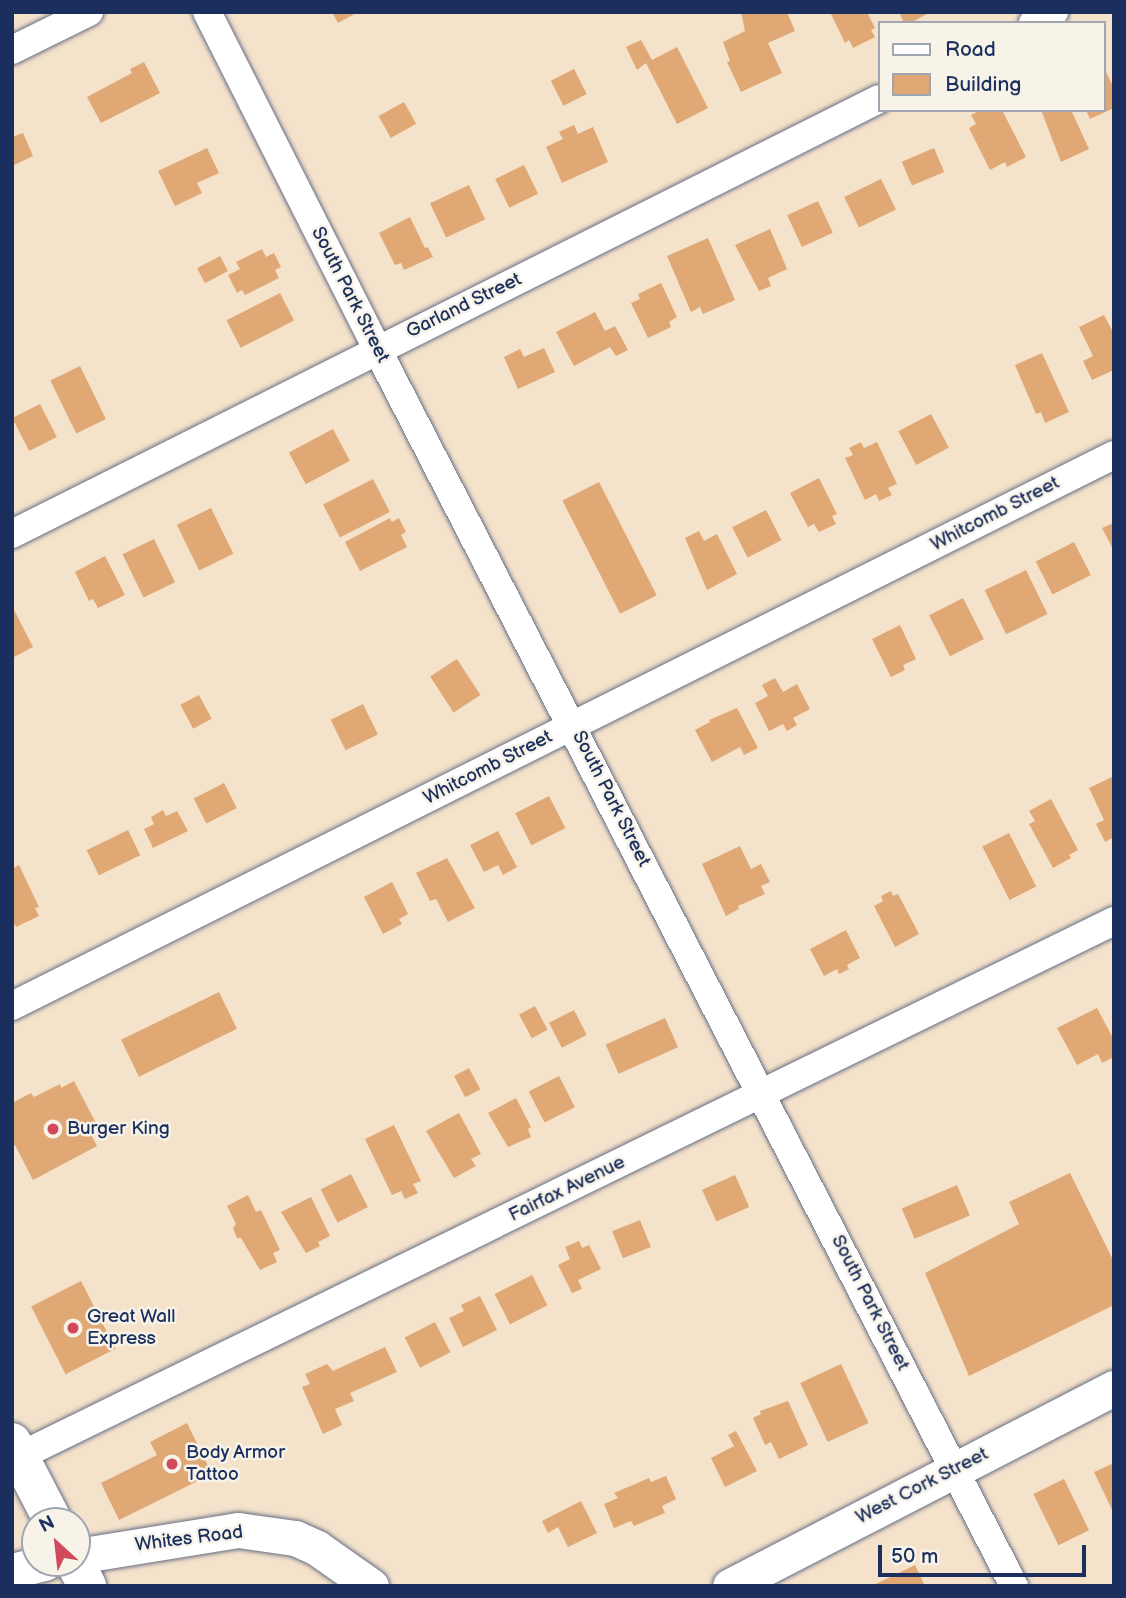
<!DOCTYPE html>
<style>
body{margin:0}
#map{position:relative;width:1126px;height:1598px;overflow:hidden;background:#f5e2cb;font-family:"Balsamiq Sans",sans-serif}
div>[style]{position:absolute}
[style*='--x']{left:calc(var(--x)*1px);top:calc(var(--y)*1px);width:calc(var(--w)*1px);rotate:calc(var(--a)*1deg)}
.building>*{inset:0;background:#e0a874;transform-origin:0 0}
.roads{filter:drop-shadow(0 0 2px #676e84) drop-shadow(0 0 2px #676e84)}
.minor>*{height:28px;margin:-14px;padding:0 14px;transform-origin:14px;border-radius:14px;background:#fff}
.tertiary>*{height:35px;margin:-17.5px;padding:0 17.5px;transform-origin:17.5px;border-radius:17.5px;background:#fff}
.primary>*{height:38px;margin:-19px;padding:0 19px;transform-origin:19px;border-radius:19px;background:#fff}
.dots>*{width:19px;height:19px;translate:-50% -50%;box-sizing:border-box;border:4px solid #f7f3e8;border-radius:50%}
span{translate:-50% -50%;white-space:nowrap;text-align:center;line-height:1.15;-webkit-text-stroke:5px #f7f3e8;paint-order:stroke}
.street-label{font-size:19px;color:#1b2f5e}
.poi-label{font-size:19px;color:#1b2f5e}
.left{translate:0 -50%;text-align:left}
.frame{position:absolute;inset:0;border:14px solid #1b2f5e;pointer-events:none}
.legend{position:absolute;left:878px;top:21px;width:228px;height:91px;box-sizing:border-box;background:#f7f3e8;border:2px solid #9fa5b1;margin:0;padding:9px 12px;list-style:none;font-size:21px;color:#1b2f5e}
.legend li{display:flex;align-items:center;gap:14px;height:35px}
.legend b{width:35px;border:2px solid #9fa5b1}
.north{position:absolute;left:21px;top:1507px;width:70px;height:70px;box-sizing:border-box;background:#f7f3e8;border:2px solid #9fa5b1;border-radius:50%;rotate:333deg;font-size:19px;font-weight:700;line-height:28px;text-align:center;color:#1b2f5e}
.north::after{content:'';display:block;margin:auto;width:24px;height:32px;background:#d1495b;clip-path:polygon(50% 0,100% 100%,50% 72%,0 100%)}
.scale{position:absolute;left:878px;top:1545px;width:208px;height:32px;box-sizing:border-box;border:4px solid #1b2f5e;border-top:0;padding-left:9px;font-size:21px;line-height:24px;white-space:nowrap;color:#1b2f5e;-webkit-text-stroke:5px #f7f3e8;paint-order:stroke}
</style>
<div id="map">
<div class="building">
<i style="clip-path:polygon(332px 12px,358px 12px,338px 23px)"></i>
<i style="clip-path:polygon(741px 12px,787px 12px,795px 31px,768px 43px,782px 73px,741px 92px,727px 62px,730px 61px,723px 42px,745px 31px)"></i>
<i style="clip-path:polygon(830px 12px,867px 12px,875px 28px,871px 30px,875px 37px,853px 48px,849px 40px,845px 43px)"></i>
<i style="clip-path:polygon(899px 12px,930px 12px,911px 23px,904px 23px)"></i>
<i style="clip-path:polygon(641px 40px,652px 60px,677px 47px,708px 108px,677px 124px,646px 63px,637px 70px,626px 47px)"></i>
<i style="clip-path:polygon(144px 62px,160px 93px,101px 123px,87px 97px,132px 73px,130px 69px)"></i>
<i style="clip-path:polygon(1103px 66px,1114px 88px,1114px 108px,1090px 119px,1086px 110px,1103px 110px)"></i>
<i style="left:574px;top:69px;width:28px;height:26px;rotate:63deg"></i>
<i style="left:404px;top:102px;width:25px;height:29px;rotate:61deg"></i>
<i style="clip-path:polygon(981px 110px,1003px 112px,1026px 157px,1007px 167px,1005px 162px,990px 170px,969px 128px,976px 124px,971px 115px)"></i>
<i style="clip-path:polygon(1041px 110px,1071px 110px,1089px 149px,1061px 162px)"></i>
<i style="clip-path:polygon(574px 125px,578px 134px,593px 127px,608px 162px,562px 183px,546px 147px,563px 139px,559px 132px)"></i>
<i style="clip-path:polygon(23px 133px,33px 156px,12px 166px,12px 137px)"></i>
<i style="clip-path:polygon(207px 148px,219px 173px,197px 183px,202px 193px,175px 206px,158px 171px)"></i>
<i style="left:934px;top:148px;width:26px;height:35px;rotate:67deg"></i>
<i style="left:524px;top:165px;width:32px;height:32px;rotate:64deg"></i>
<i style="left:881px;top:179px;width:34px;height:41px;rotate:64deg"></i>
<i style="left:469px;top:185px;width:38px;height:43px;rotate:65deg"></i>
<i style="left:818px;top:201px;width:35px;height:34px;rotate:65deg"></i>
<i style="clip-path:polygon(410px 217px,425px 248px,428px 247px,433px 257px,404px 270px,401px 263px,395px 265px,379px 233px)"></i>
<i style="clip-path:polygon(770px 229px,787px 269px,768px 278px,771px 286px,759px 291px,735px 245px)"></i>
<i style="clip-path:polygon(708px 238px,735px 300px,703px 314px,700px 307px,691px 312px,667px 256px)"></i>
<i style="clip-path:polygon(262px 249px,266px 257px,274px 253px,281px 267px,275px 270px,279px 278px,245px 295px,242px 290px,237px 293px,228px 275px,240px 269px,236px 262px)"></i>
<i style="left:220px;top:256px;width:17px;height:26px;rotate:62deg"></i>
<i style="clip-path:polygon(661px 283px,677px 317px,669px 322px,671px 327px,648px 338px,631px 303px,640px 299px,638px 294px)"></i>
<i style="left:280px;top:293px;width:31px;height:60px;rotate:63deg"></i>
<i style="clip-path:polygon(595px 312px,605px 331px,615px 326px,628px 350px,616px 356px,610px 347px,574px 366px,556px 332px)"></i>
<i style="clip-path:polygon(1104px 315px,1114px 334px,1114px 370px,1092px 380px,1083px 361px,1093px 356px,1079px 327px)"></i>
<i style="clip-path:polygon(544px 348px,555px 372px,518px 389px,504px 357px,520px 349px,524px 357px)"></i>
<i style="clip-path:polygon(1042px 353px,1069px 412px,1045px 423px,1041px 412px,1036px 414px,1015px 365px)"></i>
<i style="left:80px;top:366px;width:59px;height:33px;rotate:64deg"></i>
<i style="left:40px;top:404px;width:37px;height:31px;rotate:63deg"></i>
<i style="left:931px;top:414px;width:38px;height:37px;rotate:62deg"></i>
<i style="left:333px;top:429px;width:36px;height:50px;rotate:62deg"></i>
<i style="clip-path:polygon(861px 442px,864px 448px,877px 442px,897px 484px,888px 488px,892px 495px,879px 501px,876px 494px,865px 500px,845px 458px,853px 455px,849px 448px)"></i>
<i style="clip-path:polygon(819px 478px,837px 514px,832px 516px,836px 524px,819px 532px,814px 524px,808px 527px,790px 493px)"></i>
<i style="left:373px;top:479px;width:37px;height:56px;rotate:63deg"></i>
<i style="left:599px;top:482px;width:127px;height:41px;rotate:63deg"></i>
<i style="left:211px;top:508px;width:51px;height:38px;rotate:64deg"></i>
<i style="left:766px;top:510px;width:34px;height:38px;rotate:63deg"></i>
<i style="clip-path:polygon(390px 518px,392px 522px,399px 518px,406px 532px,401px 535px,407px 547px,360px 571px,345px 542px)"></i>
<i style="clip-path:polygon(1114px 523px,1114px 551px,1102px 528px)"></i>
<i style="clip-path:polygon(699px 531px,704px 541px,717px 534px,737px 574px,707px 590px,685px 538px)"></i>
<i style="left:154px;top:539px;width:48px;height:35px;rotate:64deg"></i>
<i style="left:1074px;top:542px;width:37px;height:43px;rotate:63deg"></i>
<i style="clip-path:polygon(105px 556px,125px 595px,98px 608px,93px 599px,89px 601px,75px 572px)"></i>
<i style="left:1026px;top:570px;width:49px;height:46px;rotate:64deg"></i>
<i style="left:963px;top:598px;width:46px;height:38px;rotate:63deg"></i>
<i style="clip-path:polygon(12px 606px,33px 647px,12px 658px)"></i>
<i style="clip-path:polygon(900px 625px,916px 659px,903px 665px,905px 670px,891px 677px,872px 639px)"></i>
<i style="left:457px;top:659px;width:43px;height:32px;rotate:57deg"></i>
<i style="clip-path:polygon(775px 678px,783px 692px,797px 684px,810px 709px,793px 718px,797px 725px,787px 731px,783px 724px,769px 731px,755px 703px,768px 696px,762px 685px)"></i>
<i style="left:199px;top:695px;width:27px;height:21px;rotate:62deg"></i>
<i style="left:363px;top:704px;width:34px;height:36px;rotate:64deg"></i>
<i style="clip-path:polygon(737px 708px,758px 748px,744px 755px,740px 747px,712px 762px,695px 730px,710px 722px,709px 720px)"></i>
<i style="clip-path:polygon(1114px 776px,1114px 837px,1105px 842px,1096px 824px,1104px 820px,1089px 788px)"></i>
<i style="left:224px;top:783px;width:28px;height:34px;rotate:63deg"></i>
<i style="left:549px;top:796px;width:36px;height:38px;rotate:63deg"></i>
<i style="clip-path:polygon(1051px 799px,1078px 850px,1069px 855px,1071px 858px,1053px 868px,1029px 824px,1035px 821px,1029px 811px)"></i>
<i style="clip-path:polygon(163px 810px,166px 816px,177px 811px,188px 831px,153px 848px,144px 829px,154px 824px,151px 817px)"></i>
<i style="left:128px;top:830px;width:28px;height:46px;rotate:64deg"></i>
<i style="clip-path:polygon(498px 831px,517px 867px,503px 875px,498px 865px,484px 872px,470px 845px)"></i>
<i style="left:1009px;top:833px;width:60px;height:30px;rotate:63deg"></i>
<i style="clip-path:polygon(740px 846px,751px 869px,761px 864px,770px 882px,761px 886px,765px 894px,738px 906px,739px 909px,726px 916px,702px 864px)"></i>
<i style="clip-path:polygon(447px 858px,475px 908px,448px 922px,436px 899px,430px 901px,416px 873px)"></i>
<i style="clip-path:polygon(19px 865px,39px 907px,35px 908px,39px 916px,16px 927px,12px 920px,12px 869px)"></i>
<i style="clip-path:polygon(392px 882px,408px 914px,399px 919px,402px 924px,383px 934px,364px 897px)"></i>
<i style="clip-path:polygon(891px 891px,893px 896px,898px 894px,919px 934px,895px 947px,874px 906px,883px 901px,881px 896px)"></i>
<i style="clip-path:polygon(846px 930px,860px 958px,847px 965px,849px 969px,839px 974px,837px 969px,824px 976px,810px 949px)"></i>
<i style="left:219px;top:992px;width:41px;height:109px;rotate:64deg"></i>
<i style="left:535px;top:1006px;width:27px;height:18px;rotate:62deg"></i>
<i style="clip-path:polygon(1097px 1008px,1114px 1040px,1114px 1057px,1102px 1063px,1098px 1054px,1077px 1065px,1057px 1028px)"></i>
<i style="left:574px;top:1010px;width:28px;height:28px;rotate:63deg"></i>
<i style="left:665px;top:1018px;width:32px;height:65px;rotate:66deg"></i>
<i style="left:469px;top:1068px;width:24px;height:17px;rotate:62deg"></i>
<i style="left:559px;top:1076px;width:35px;height:34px;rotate:63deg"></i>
<i style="clip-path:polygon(74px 1081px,98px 1127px,89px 1131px,97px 1146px,33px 1180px,15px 1145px,12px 1147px,12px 1103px,31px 1093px,34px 1097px,60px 1084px,61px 1088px)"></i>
<i style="clip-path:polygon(516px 1098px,531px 1127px,528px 1129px,531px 1137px,508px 1147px,488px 1113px)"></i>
<i style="clip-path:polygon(459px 1113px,481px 1154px,471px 1159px,476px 1166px,454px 1178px,426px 1131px)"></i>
<i style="clip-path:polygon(394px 1125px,421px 1181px,413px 1184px,418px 1193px,405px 1199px,401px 1191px,392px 1195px,365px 1139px)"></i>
<i style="clip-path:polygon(1070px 1173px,1114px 1262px,1114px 1305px,969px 1376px,925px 1273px,1019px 1224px,1009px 1202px)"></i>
<i style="left:351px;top:1174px;width:37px;height:34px;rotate:63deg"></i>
<i style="left:735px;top:1175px;width:35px;height:36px;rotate:66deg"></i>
<i style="left:957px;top:1185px;width:33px;height:60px;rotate:67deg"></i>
<i style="clip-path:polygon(248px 1195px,256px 1212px,261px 1210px,280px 1250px,273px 1253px,277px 1262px,260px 1270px,241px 1238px,237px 1238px,233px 1228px,236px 1224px,227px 1206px)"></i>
<i style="clip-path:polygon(311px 1197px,330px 1236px,318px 1242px,320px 1246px,306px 1253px,281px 1212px)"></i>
<i style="left:640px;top:1220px;width:29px;height:30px;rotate:68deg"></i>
<i style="clip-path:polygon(579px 1241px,582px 1248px,589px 1245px,601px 1269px,578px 1280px,582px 1289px,572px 1293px,558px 1265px,570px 1259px,565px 1247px)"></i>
<i style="left:532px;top:1275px;width:34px;height:42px;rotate:63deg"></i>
<i style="left:81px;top:1281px;width:76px;height:56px;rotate:63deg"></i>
<i style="clip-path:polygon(480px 1296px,497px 1330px,463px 1347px,449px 1318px,464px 1311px,461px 1305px)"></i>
<i style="left:435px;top:1322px;width:34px;height:34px;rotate:63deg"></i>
<i style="clip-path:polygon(385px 1347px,397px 1372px,350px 1393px,354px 1401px,335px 1409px,342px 1425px,323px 1434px,302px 1387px,310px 1384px,305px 1374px,327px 1364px,333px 1371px)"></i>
<i style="left:841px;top:1364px;width:65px;height:45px;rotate:65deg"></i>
<i style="clip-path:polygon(788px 1401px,808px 1445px,779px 1459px,771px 1442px,765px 1445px,753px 1418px,761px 1414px,760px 1411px)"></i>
<i style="clip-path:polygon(187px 1423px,212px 1474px,119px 1520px,101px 1483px,157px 1455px,150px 1442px)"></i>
<i style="clip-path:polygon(736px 1431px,757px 1471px,725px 1487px,711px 1458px,734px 1446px,728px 1435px)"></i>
<i style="clip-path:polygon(1114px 1463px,1114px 1514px,1094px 1472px)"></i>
<i style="clip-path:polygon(666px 1476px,676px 1499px,662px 1506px,665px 1513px,634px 1526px,631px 1521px,614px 1528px,604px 1504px,618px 1498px,614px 1493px,649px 1478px,651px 1482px)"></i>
<i style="left:1064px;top:1479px;width:57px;height:34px;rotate:64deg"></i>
<i style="clip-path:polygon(581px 1501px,597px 1533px,568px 1547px,558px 1527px,548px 1533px,542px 1521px)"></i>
<i style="clip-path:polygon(915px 1565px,925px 1586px,872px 1586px)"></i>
</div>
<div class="roads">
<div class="minor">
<i style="--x:207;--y:12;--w:377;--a:63.2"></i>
<i style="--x:377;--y:349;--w:1391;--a:62.75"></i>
<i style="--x:1033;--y:23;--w:24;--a:-28"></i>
<i style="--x:12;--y:50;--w:86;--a:-26.3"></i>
<i style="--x:12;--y:534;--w:970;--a:-26.64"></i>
<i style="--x:12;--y:1006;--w:1232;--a:-26.57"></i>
<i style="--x:20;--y:1456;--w:1218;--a:-26.06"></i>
</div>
<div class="tertiary">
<i style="--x:77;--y:1556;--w:163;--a:-9.2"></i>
<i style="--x:238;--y:1530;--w:58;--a:8"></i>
<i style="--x:295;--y:1538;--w:24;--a:24"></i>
<i style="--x:317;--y:1548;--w:66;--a:35.1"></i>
<i style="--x:12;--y:1571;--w:34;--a:-14"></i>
<i style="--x:730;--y:1586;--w:432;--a:-27.3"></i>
</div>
<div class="primary">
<i style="--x:12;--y:1442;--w:89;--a:62.6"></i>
<i style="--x:75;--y:1563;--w:26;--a:62"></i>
</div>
</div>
<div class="dots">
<i style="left:53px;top:1129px;background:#d1495b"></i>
<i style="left:73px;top:1328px;background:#d1495b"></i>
<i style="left:172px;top:1464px;background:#d1495b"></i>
</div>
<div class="street-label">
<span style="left:350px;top:295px;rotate:63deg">South Park Street</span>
<span style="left:464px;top:306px;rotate:-26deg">Garland Street</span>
<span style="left:995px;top:514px;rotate:-27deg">Whitcomb Street</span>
<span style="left:488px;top:768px;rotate:-27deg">Whitcomb Street</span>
<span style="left:611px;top:799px;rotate:63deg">South Park Street</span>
<span style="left:567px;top:1189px;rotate:-26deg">Fairfax Avenue</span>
<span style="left:870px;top:1303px;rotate:63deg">South Park Street</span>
<span style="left:922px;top:1486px;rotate:-27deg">West Cork Street</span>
<span style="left:189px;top:1539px;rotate:-7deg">Whites Road</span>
</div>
<div class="poi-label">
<span class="left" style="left:67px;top:1129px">Burger King</span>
<span class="left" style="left:87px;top:1328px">Great Wall<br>Express</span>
<span class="left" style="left:186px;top:1464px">Body Armor<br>Tattoo</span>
</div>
<div class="frame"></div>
<ul class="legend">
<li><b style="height:9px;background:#fff"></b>Road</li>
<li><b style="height:19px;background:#e0a874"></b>Building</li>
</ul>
<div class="north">N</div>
<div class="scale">50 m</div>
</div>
